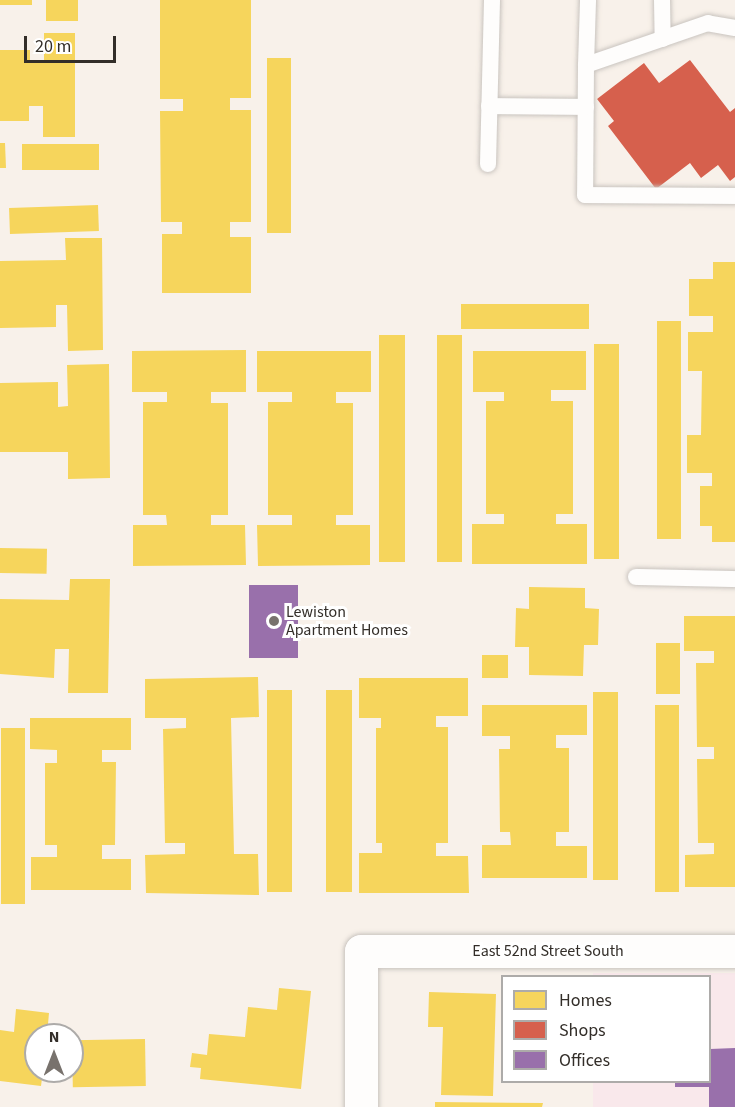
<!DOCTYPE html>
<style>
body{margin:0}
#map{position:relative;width:735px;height:1107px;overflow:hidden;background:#f8f1ea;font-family:"Source Sans 3",sans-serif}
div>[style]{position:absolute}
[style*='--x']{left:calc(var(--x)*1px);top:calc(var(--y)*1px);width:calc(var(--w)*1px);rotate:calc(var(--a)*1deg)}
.commercial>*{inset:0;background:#f9e8eb}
.homes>*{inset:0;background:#f6d55c;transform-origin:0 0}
.shops>*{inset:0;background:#d6604d}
.offices>*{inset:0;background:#9970ab;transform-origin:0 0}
.roads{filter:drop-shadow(0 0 2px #c9c4bf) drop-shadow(0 0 2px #c9c4bf)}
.service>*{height:16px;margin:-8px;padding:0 8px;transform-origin:8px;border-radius:8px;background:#fefdfc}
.minor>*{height:33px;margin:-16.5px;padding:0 16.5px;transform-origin:16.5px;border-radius:16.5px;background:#fefdfc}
.dots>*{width:16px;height:16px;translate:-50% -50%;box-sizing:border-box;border:3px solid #fff;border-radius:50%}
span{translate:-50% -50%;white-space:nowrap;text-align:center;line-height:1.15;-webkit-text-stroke:6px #fff;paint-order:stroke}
.poi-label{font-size:16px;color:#332e29}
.left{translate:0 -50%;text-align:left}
.street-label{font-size:16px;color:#332e29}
.legend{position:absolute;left:501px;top:975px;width:210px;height:108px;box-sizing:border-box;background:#fff;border:2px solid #adaba9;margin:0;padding:8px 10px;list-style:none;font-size:18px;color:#332e29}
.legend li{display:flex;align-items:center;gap:12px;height:30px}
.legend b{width:30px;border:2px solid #adaba9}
.north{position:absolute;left:24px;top:1023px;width:60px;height:60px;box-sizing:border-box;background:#fff;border:2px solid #adaba9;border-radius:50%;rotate:0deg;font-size:16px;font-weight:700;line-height:24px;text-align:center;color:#332e29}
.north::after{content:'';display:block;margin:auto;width:21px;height:27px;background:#78726d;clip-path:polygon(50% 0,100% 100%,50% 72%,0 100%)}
.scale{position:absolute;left:24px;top:36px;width:92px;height:27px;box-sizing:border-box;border:3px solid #332e29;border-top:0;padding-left:8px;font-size:18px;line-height:21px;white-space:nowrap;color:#332e29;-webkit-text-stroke:4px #fff;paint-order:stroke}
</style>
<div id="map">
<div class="commercial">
<i style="clip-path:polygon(593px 973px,735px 973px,735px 1107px,593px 1107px,593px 1082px,710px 1082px,710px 976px,593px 976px)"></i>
</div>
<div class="homes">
<i style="left:0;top:0;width:32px;height:5px"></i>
<i style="left:46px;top:0;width:32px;height:21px"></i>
<i style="clip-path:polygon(160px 0,251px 0,251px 98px,230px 98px,230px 110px,251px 110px,251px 222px,230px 222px,230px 237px,251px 237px,251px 293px,162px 293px,162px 234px,182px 234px,182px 222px,161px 222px,160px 111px,183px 111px,183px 99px,160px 99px)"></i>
<i style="clip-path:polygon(44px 33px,75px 33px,75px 137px,43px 137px,43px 106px,29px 106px,29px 121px,0 121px,0 50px,30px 50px,30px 62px,44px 62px)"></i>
<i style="left:267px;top:58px;width:24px;height:175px"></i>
<i style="clip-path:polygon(0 143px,5px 143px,6px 168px,0 168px)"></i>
<i style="left:22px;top:144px;width:77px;height:26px"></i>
<i style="left:98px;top:205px;width:26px;height:89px;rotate:88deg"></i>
<i style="clip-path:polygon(65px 238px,102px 238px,103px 350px,68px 351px,67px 305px,56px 305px,56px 327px,0 328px,0 261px,66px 260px)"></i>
<i style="clip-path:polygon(713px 262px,735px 262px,735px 542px,712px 542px,712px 526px,700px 526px,700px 486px,712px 486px,712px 473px,687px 473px,687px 435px,701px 435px,702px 371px,688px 371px,688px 332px,713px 332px,713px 316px,689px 316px,689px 279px,713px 279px)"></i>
<i style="left:589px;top:304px;width:25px;height:128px;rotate:90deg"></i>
<i style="left:657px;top:321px;width:24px;height:218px"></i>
<i style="left:379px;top:335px;width:26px;height:227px"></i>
<i style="left:437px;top:335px;width:25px;height:227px"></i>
<i style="left:594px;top:344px;width:25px;height:215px"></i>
<i style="clip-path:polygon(246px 350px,246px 392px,211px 392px,211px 403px,228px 403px,228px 515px,211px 515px,211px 525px,245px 525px,246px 565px,133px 566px,133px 525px,167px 525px,166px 515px,143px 515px,143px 402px,167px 402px,167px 392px,132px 392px,132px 351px)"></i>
<i style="clip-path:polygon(257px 351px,371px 351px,371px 392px,336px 392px,336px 403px,353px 403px,353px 515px,336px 515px,336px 525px,370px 525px,370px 565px,258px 566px,257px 525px,292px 525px,292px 515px,268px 515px,268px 402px,292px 402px,292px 392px,257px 392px)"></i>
<i style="clip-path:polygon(473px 351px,586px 351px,586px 390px,551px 390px,551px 401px,573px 401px,573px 514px,556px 514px,556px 524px,587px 524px,587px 564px,472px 564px,472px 524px,504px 524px,504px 514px,486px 514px,486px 401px,504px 401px,504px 392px,473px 392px)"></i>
<i style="clip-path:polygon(109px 364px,110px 478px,68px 479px,68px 452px,0 452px,0 383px,58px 382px,58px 407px,68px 406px,67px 365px)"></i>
<i style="left:0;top:548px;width:47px;height:25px;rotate:1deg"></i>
<i style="clip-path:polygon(70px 579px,110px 579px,108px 693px,68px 693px,69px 649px,55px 649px,54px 678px,0 674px,0 599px,69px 600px)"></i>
<i style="clip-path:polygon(529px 587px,585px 588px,585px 608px,599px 609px,598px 645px,584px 645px,583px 676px,529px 675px,529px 647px,515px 647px,516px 608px,529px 609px)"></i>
<i style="clip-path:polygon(684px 616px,735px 616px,735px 887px,685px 887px,685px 855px,714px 854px,714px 843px,698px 843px,697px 759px,714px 759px,714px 747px,697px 747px,696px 663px,714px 663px,714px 651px,684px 651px)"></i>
<i style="left:656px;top:643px;width:24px;height:51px"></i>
<i style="left:482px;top:655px;width:26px;height:23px"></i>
<i style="clip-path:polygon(258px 677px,259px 717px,231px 718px,234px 854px,258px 854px,259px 895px,146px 893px,145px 855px,185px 854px,185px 843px,165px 843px,163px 729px,186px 728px,186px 718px,145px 718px,145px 679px)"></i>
<i style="clip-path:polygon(359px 678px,468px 678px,468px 716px,436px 716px,436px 727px,448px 727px,448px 843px,436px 843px,436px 856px,468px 856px,469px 893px,359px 893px,359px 853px,382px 853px,382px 843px,376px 843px,376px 728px,381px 728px,381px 718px,359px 718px)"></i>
<i style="left:267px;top:690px;width:25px;height:202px"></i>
<i style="left:326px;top:690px;width:26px;height:202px"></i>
<i style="left:593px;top:692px;width:25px;height:188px"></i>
<i style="clip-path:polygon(482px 705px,587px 705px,587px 735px,556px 735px,556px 748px,569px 748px,569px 832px,556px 832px,556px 846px,587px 846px,587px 878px,482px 878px,482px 845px,511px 845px,510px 832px,500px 832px,499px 749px,510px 749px,510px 736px,482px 736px)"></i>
<i style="left:655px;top:705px;width:24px;height:187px"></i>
<i style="clip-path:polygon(30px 718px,131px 718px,131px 750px,102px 750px,102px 762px,116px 762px,115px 845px,102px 845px,102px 859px,131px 859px,131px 890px,31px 890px,31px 857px,57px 857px,57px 845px,45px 845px,45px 763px,57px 763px,57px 750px,30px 749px)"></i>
<i style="left:1px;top:728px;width:24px;height:176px"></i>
<i style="clip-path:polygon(279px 988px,311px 991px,301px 1089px,200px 1079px,201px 1068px,190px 1067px,192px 1053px,207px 1055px,209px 1034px,245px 1037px,248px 1007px,277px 1010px)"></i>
<i style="clip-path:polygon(429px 992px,496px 994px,493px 1096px,441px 1095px,443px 1027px,428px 1027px)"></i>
<i style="clip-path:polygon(16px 1009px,49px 1013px,47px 1035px,36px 1035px,36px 1071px,43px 1071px,41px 1086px,0 1081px,0 1030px,14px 1032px)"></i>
<i style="left:145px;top:1039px;width:47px;height:73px;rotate:89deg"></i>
<i style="clip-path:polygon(435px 1102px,543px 1103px,542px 1107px,435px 1107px)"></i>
</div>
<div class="shops">
<i style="clip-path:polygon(690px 60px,730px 112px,735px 108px,735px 177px,730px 181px,718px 165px,701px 178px,690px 163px,656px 189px,608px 126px,614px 121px,597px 99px,644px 63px,659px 83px)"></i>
</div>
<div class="offices">
<i style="left:249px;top:585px;width:49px;height:73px"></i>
<i style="clip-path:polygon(735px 1048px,735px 1107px,709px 1107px,709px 1087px,675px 1087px,675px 1082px,710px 1082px,710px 1049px)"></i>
</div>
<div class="roads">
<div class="service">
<i style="--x:662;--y:0;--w:39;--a:89"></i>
<i style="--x:735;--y:28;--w:27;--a:-170"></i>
<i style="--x:708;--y:23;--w:129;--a:161"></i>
<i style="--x:586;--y:65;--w:130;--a:90.4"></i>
<i style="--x:585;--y:195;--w:150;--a:0.4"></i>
<i style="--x:586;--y:65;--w:65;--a:-88.2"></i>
<i style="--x:489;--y:106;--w:97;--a:0.6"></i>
<i style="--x:488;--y:164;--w:164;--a:-88.6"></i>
<i style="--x:636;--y:577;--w:99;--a:1.2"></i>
</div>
<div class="minor">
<i style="--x:361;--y:1107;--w:156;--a:-90"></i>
<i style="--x:361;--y:951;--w:374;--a:0"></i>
</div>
</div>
<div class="dots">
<i style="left:274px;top:621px;background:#78726d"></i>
</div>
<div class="poi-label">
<span class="left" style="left:286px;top:621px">Lewiston<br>Apartment Homes</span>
</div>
<div class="street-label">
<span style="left:548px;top:951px">East 52nd Street South</span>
</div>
<ul class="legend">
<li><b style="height:16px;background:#f6d55c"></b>Homes</li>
<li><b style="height:16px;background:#d6604d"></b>Shops</li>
<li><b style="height:16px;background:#9970ab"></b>Offices</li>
</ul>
<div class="north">N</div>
<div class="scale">20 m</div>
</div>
